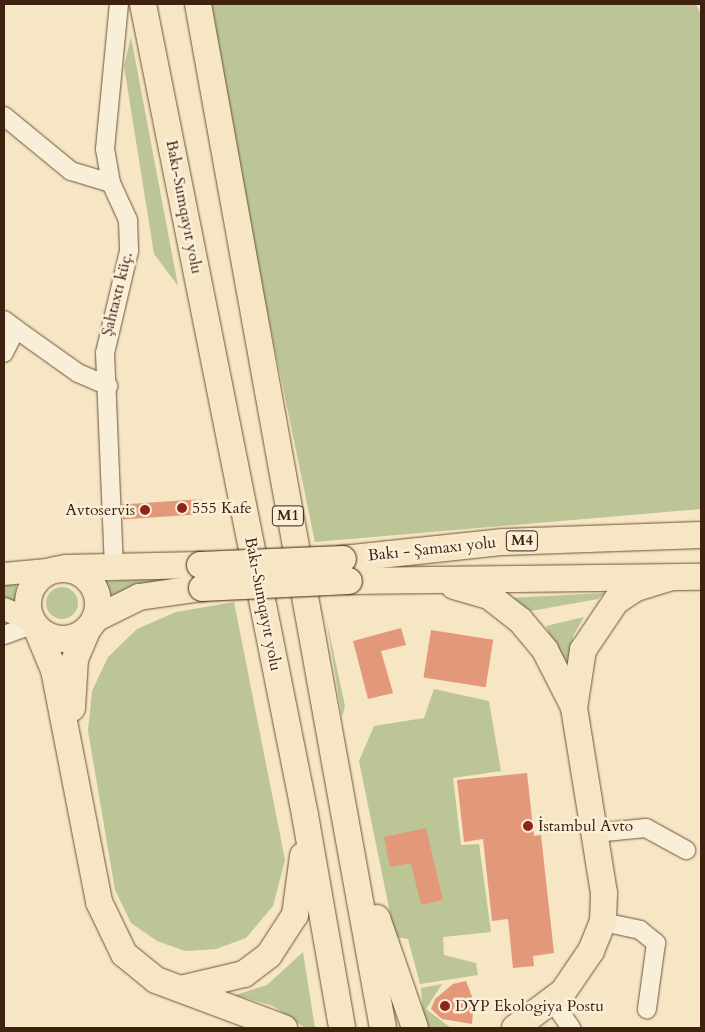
<!DOCTYPE html>
<meta charset="utf-8">
<style>
body{margin:0}
#map{position:relative;width:705px;height:1032px;overflow:hidden;background:#f6e6c4;font-family:Cardo,serif}
div>[style]{position:absolute}
[style*='--x']{left:calc(var(--x)*1px);top:calc(var(--y)*1px);width:calc(var(--w)*1px);rotate:calc(var(--a)*1deg)}
.green>*{inset:0;background:#bbc595}
.round{border-radius:50%}
.building>*{inset:0;background:#e4987a;transform-origin:0 0}
.roads{filter:drop-shadow(0 0 1px #6d523c) drop-shadow(0 0 1px #6d523c)}
.minor>*{height:18px;margin:-9px;padding:0 9px;transform-origin:9px;border-radius:9px;background:#f9efd9}
.major>*{height:22px;margin:-11px;padding:0 11px;transform-origin:11px;border-radius:11px;background:#f6e6c4}
.highway>*{height:26px;margin:-13px;padding:0 13px;transform-origin:13px;border-radius:13px;background:#f6e6c4}
.highway>.ring{margin:-13px;padding:0;box-sizing:content-box;background:none;border:26px solid #f6e6c4;border-radius:50%}
.bridges{filter:drop-shadow(0 0 1px #3f210f) drop-shadow(0 0 1px #3f210f)}
.highway-bridge>*{height:26px;margin:-13px;padding:0 13px;transform-origin:13px;border-radius:13px;background:#f6e6c4}
.dots>*{width:14px;height:14px;translate:-50% -50%;box-sizing:border-box;border:2px solid #f9efd9;border-radius:50%}
span{translate:-50% -50%;white-space:nowrap;text-align:center;line-height:1.15;-webkit-text-stroke:5px #f9efd9;paint-order:stroke}
.shield-label span{padding:1px 4px;background:#f9efd9;border:1px solid;border-radius:4px;-webkit-text-stroke-width:0}
.shield-label{font-size:15px;color:#3f210f;font-weight:700}
.street-label{font-size:16px;color:#3f210f}
.poi-label{font-size:16px;color:#3f210f}
.left{translate:0 -50%;text-align:left}
.right{translate:-100% -50%;text-align:right}
.frame{position:absolute;inset:0;border:5px solid #3f210f;pointer-events:none}
</style>
<div id="map">
<div class="green">
<i style="clip-path:polygon(211px 4px,696px 4px,701px 15px,701px 509px,315px 542px,235px 157px)"></i>
<i style="clip-path:polygon(131px 37px,178px 286px,154px 254px,124px 66px)"></i>
<i style="clip-path:polygon(175px 578px,148px 583px,104px 606px,103px 581px)"></i>
<i style="clip-path:polygon(4px 584px,16px 584px,15px 605px,4px 601px)"></i>
<i class="round" style="left:46px;top:587px;width:32px;height:32px"></i>
<i style="clip-path:polygon(605px 593px,598px 599px,531px 611px,507px 598px)"></i>
<i style="clip-path:polygon(234px 602px,285px 860px,273px 906px,246px 938px,216px 949px,185px 951px,157px 941px,131px 923px,115px 890px,88px 731px,92px 691px,108px 657px,137px 629px,176px 612px)"></i>
<i style="clip-path:polygon(584px 617px,573px 636px,568px 680px,546px 626px)"></i>
<i style="clip-path:polygon(326px 618px,345px 706px,342px 717px)"></i>
<i style="clip-path:polygon(434px 689px,489px 701px,501px 771px,453px 778px,461px 845px,479px 844px,491px 932px,443px 937px,444px 955px,476px 963px,478px 975px,420px 984px,408px 939px,395px 937px,359px 761px,374px 726px,424px 718px)"></i>
<i style="clip-path:polygon(303px 952px,315px 1028px,305px 1028px,273px 1006px,235px 995px,267px 985px)"></i>
<i style="clip-path:polygon(442px 984px,426px 1009px,451px 1028px,424px 1028px,421px 988px)"></i>
</div>
<div class="building">
<i style="left:202px;top:499px;width:15px;height:80px;rotate:86deg"></i>
<i style="clip-path:polygon(401px 628px,406px 645px,381px 651px,393px 693px,368px 699px,353px 641px)"></i>
<i style="left:431px;top:630px;width:63px;height:48px;rotate:9deg"></i>
<i style="clip-path:polygon(527px 773px,534px 836px,541px 835px,554px 953px,533px 956px,534px 966px,513px 968px,508px 919px,492px 921px,483px 839px,464px 842px,457px 780px)"></i>
<i style="clip-path:polygon(426px 828px,443px 900px,421px 905px,411px 863px,390px 867px,384px 837px)"></i>
<i style="clip-path:polygon(466px 981px,474px 1002px,472px 1024px,442px 1019px,431px 1009px,435px 999px,453px 984px)"></i>
</div>
<div class="roads">
<div class="minor">
<i style="--x:4;--y:116;--w:87;--a:39.4"></i>
<i style="--x:71;--y:171;--w:42;--a:16.7"></i>
<i style="--x:111;--y:183;--w:41;--a:65.3"></i>
<i style="--x:128;--y:220;--w:31;--a:88"></i>
<i style="--x:129;--y:251;--w:105;--a:103.2"></i>
<i style="--x:105;--y:353;--w:214;--a:87.6"></i>
<i style="--x:111;--y:183;--w:35;--a:-100"></i>
<i style="--x:105;--y:149;--w:146;--a:-84.5"></i>
<i style="--x:4;--y:320;--w:15;--a:37"></i>
<i style="--x:16;--y:329;--w:27;--a:117"></i>
<i style="--x:16;--y:329;--w:76;--a:35.4"></i>
<i style="--x:78;--y:373;--w:33;--a:23"></i>
<i style="--x:4;--y:635;--w:32;--a:-20"></i>
<i style="--x:595;--y:833;--w:51;--a:-5.6"></i>
<i style="--x:646;--y:828;--w:46;--a:28.8"></i>
<i style="--x:603;--y:922;--w:38;--a:12"></i>
<i style="--x:640;--y:930;--w:21;--a:39"></i>
<i style="--x:656;--y:943;--w:67;--a:97.8"></i>
<i style="--x:553;--y:1002;--w:32;--a:55"></i>
</div>
<div class="major">
<i style="--x:4;--y:574;--w:54;--a:-5.3"></i>
<i style="--x:4;--y:609;--w:29;--a:22"></i>
</div>
<div class="highway">
<i style="--x:143;--y:4;--w:827;--a:78.7"></i>
<i style="--x:305;--y:815;--w:216;--a:80.1"></i>
<i style="--x:198;--y:4;--w:1041;--a:79.76"></i>
<i style="--x:343;--y:559;--w:161;--a:-6.1"></i>
<i style="--x:503;--y:542;--w:198;--a:-2"></i>
<i style="--x:65;--y:568;--w:135;--a:-1.3"></i>
<i class="ring" style="left:28px;top:569px;width:44px;height:44px"></i>
<i style="--x:349;--y:581;--w:352;--a:-0.7"></i>
<i style="--x:454;--y:586;--w:36;--a:16"></i>
<i style="--x:489;--y:596;--w:39;--a:38"></i>
<i style="--x:520;--y:620;--w:39;--a:50"></i>
<i style="--x:545;--y:650;--w:62;--a:63"></i>
<i style="--x:95;--y:619;--w:49;--a:-26.6"></i>
<i style="--x:139;--y:597;--w:64;--a:-8.1"></i>
<i style="--x:36;--y:627;--w:47;--a:67.3"></i>
<i style="--x:54;--y:670;--w:236;--a:79"></i>
<i style="--x:99;--y:902;--w:58;--a:64.3"></i>
<i style="--x:124;--y:954;--w:41;--a:39.1"></i>
<i style="--x:156;--y:980;--w:137;--a:20.6"></i>
<i style="--x:72;--y:708;--w:49;--a:-86.5"></i>
<i style="--x:75;--y:659;--w:33;--a:-67"></i>
<i style="--x:377;--y:918;--w:116;--a:70.9"></i>
<i style="--x:185;--y:988;--w:61;--a:-13.3"></i>
<i style="--x:244;--y:974;--w:31;--a:-37"></i>
<i style="--x:269;--y:955;--w:48;--a:-57"></i>
<i style="--x:295;--y:915;--w:60;--a:-82.3"></i>
<i style="--x:515;--y:1028;--w:60;--a:-36.9"></i>
<i style="--x:563;--y:992;--w:50;--a:-55.7"></i>
<i style="--x:591;--y:951;--w:31;--a:-68"></i>
<i style="--x:603;--y:922;--w:29;--a:-88"></i>
<i style="--x:604;--y:893;--w:187;--a:-99.2"></i>
<i style="--x:574;--y:708;--w:59;--a:-81.2"></i>
<i style="--x:583;--y:650;--w:59;--a:-56"></i>
<i style="--x:616;--y:601;--w:24;--a:-33"></i>
<i style="--x:636;--y:588;--w:34;--a:-17"></i>
</div>
</div>
<div class="bridges">
<div class="highway-bridge">
<i style="--x:200;--y:565;--w:143;--a:-2.4"></i>
<i style="--x:202;--y:588;--w:147;--a:-2.7"></i>
</div>
</div>
<div class="dots">
<i style="left:182px;top:508px;background:#8f2418"></i>
<i style="left:145px;top:510px;background:#8f2418"></i>
<i style="left:528px;top:826px;background:#8f2418"></i>
<i style="left:445px;top:1006px;background:#8f2418"></i>
</div>
<div class="shield-label">
<span style="left:288px;top:516px">M1</span>
<span style="left:522px;top:541px">M4</span>
</div>
<div class="street-label">
<span style="left:184px;top:207px;rotate:79deg">Bakı-Sumqayıt yolu</span>
<span style="left:117px;top:294px;rotate:-76deg">Şahtaxtı küç.</span>
<span style="left:432px;top:549px;rotate:-6deg">Bakı - Şamaxı yolu</span>
<span style="left:263px;top:604px;rotate:79deg">Bakı-Sumqayıt yolu</span>
</div>
<div class="poi-label">
<span class="left" style="left:192px;top:508px">555 Kafe</span>
<span class="right" style="left:135px;top:510px">Avtoservis</span>
<span class="left" style="left:538px;top:826px">İstambul Avto</span>
<span class="left" style="left:455px;top:1006px">DYP Ekologiya Postu</span>
</div>
<div class="frame"></div>
</div>
